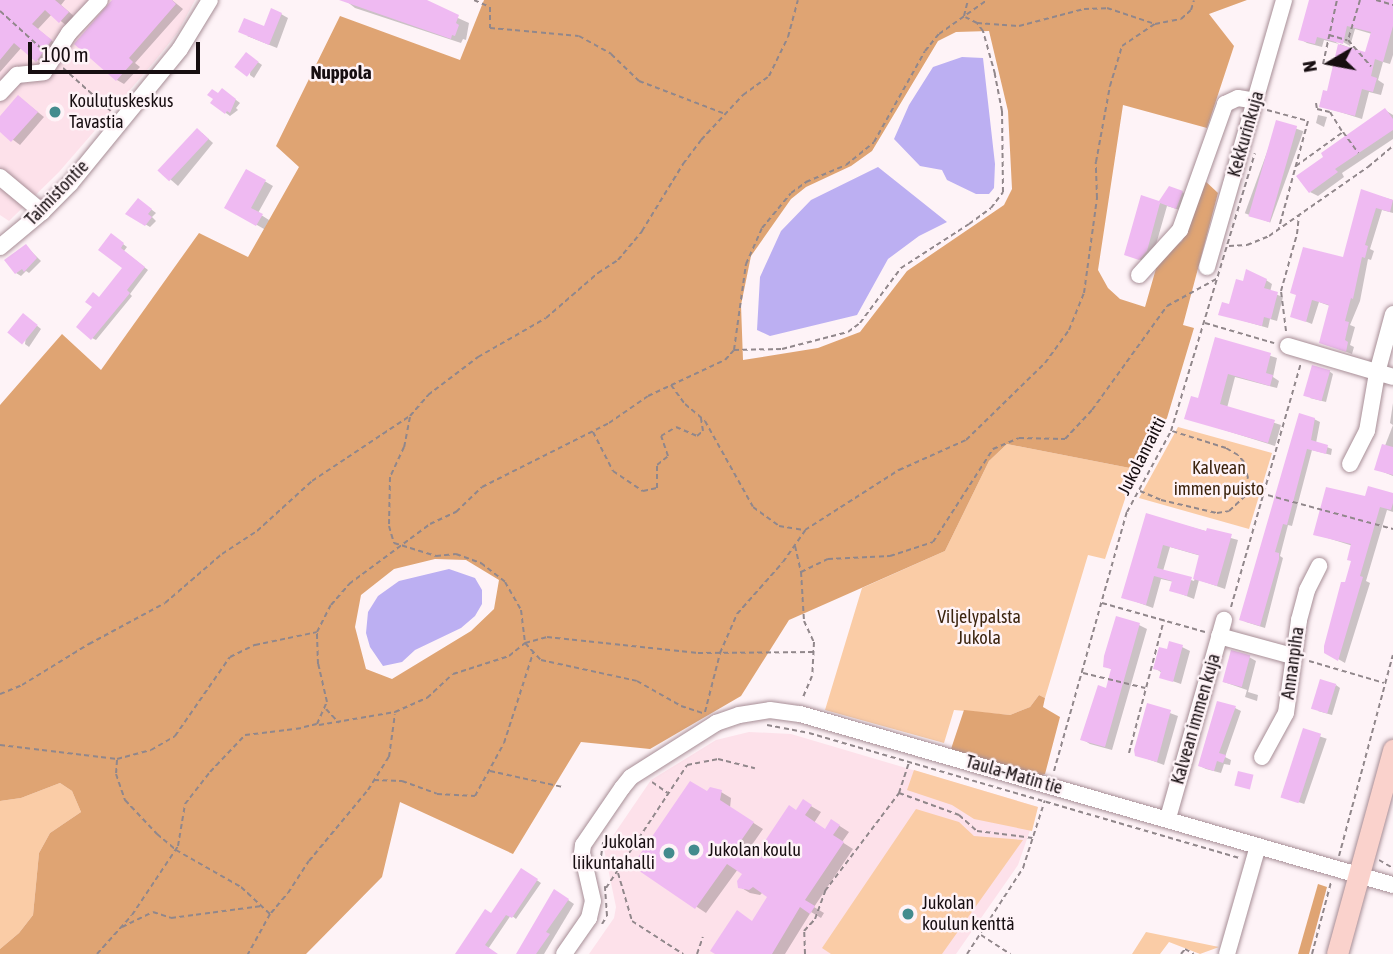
<!DOCTYPE html>
<meta charset="utf-8">
<style>
body{margin:0}
#map{position:relative;width:1393px;height:954px;overflow:hidden;background:#fef3f7;font-family:"Asap Condensed",sans-serif}
div>[style]{position:absolute}
[style*='--x']{left:calc(var(--x)*1px);top:calc(var(--y)*1px);width:calc(var(--w)*1px);rotate:calc(var(--a)*1deg)}
.built>*{inset:0;background:#fde1ea}
.green>*{inset:0;background:#facca6}
.forest>*{inset:0;background:#dfa473}
.water>*{inset:0;background:#bcaff2}
.shadow>*{inset:0;background:#0003;transform-origin:0 0}
.building>*{inset:0;background:#efbaf2;transform-origin:0 0}
.path>*{height:2px;margin-top:-1px;transform-origin:0;background:repeating-linear-gradient(90deg,#91878b 0 5px,transparent 0 8.5px)}
.roads{filter:drop-shadow(0 0 2px #a78e96) drop-shadow(0 0 2px #a78e96)}
.minor>*{height:16px;margin:-8px;padding:0 8px;transform-origin:8px;border-radius:8px;background:#fff}
.major>*{height:21px;margin:-10.5px;padding:0 10.5px;transform-origin:10.5px;border-radius:10.5px;background:#fad2cc}
.dots>*{width:19px;height:19px;translate:-50% -50%;box-sizing:border-box;border:4px solid #fef3f7;border-radius:50%}
span{translate:-50% -50%;white-space:nowrap;text-align:center;line-height:1.15;-webkit-text-stroke:5px #fef3f7;paint-order:stroke}
.poi-label{font-size:18px;color:#170e11}
.left{translate:0 -50%;text-align:left}
.right{translate:-100% -50%;text-align:right}
.street-label{font-size:18px;color:#170e11}
.park-label{font-size:18px;color:#3c240e}
.neighbourhood-label{font-size:19px;color:#170e11;font-weight:700}
.north{position:absolute;left:1295px;top:28px;width:70px;height:70px;-webkit-text-stroke:5px #fef3f7;paint-order:stroke;rotate:260deg;font-size:19px;font-weight:700;line-height:28px;text-align:center;color:#170e11}
.north::after{content:'';display:block;margin:auto;width:24px;height:32px;background:#170e11;clip-path:polygon(50% 0,100% 100%,50% 72%,0 100%)}
.scale{position:absolute;left:28px;top:42px;width:172px;height:32px;box-sizing:border-box;border:4px solid #170e11;border-top:0;padding-left:9px;font-size:21px;line-height:24px;white-space:nowrap;color:#170e11;-webkit-text-stroke:5px #fef3f7;paint-order:stroke}
</style>
<div id="map">
<div class="built">
<i style="clip-path:polygon(0 0,195px 0,178px 32px,154px 62px,59px 172px,9px 221px,0 215px)"></i>
<i style="clip-path:polygon(749px 732px,791px 734px,1038px 807px,1018px 865px,956px 954px,589px 954px,614px 918px,616px 907px,604px 849px,651px 780px,716px 740px)"></i>
</div>
<div class="green">
<i style="clip-path:polygon(1178px 427px,1272px 453px,1249px 529px,1139px 498px)"></i>
<i style="clip-path:polygon(1007px 444px,1135px 469px,1105px 559px,1088px 555px,1045px 698px,1039px 695px,1030px 707px,1010px 715px,954px 710px,944px 743px,825px 710px,862px 588px,945px 551px,989px 461px)"></i>
<i style="clip-path:polygon(914px 770px,1038px 807px,1032px 831px,974px 819px,952px 805px,907px 790px)"></i>
<i style="clip-path:polygon(60px 783px,72px 791px,81px 812px,50px 833px,39px 853px,33px 915px,19px 933px,0 949px,0 801px,21px 798px)"></i>
<i style="clip-path:polygon(916px 809px,959px 822px,974px 836px,1023px 840px,942px 954px,831px 954px,822px 948px)"></i>
<i style="clip-path:polygon(1146px 932px,1219px 947px,1200px 954px,1169px 942px,1160px 954px,1132px 954px)"></i>
</div>
<div class="forest">
<i style="clip-path:polygon(evenodd,484px 0,1247px 0,1209px 14px,1234px 46px,1207px 128px,1123px 105px,1098px 270px,1108px 288px,1120px 299px,1145px 307px,1159px 258px,1182px 241px,1203px 179px,1218px 193px,1183px 325px,1194px 328px,1167px 418px,1135px 469px,1007px 444px,989px 461px,945px 551px,789px 620px,741px 696px,650px 749px,581px 742px,513px 854px,400px 802px,382px 877px,306px 954px,0 954px,0 949px,19px 933px,33px 915px,39px 853px,50px 833px,81px 812px,72px 791px,60px 783px,21px 798px,0 801px,0 405px,62px 334px,101px 370px,199px 233px,248px 257px,299px 167px,276px 146px,340px 16px,460px 60px,484px 0,989px 31px,1008px 111px,1012px 189px,1004px 205px,907px 271px,860px 332px,818px 348px,743px 360px,741px 305px,751px 256px,791px 199px,806px 187px,851px 166px,872px 151px,938px 41px,956px 32px,989px 31px,484px 0,435px 559px,466px 560px,499px 580px,494px 609px,471px 631px,392px 679px,366px 669px,355px 627px,361px 595px,394px 569px,435px 559px)"></i>
<i style="clip-path:polygon(1039px 695px,1045px 698px,1043px 707px,1060px 717px,1045px 774px,1039px 776px,951px 749px,964px 710px,1010px 715px,1030px 707px)"></i>
<i style="clip-path:polygon(1318px 884px,1327px 887px,1309px 954px,1298px 954px)"></i>
</div>
<div class="water">
<i style="clip-path:polygon(962px 57px,983px 58px,995px 164px,994px 188px,989px 194px,976px 194px,947px 180px,942px 170px,920px 166px,894px 139px,909px 105px,933px 67px)"></i>
<i style="clip-path:polygon(878px 167px,947px 222px,919px 236px,888px 259px,857px 315px,770px 336px,757px 330px,760px 277px,781px 231px,811px 200px)"></i>
<i style="clip-path:polygon(449px 569px,475px 578px,482px 590px,482px 604px,475px 616px,461px 628px,415px 650px,402px 662px,383px 666px,370px 647px,366px 633px,368px 612px,378px 596px,399px 581px)"></i>
</div>
<div class="shadow">
<i style="clip-path:polygon(0 0,65px 0,61px 5px,75px 17px,67px 26px,52px 14px,38px 29px,58px 46px,44px 65px,22px 47px,0 72px)"></i>
<i style="clip-path:polygon(115px 0,172px 0,183px 9px,135px 63px,140px 67px,124px 84px,117px 80px)"></i>
<i style="clip-path:polygon(345px 0,418px 0,469px 23px,466px 40px,463px 39px,461px 43px,355px 8px)"></i>
<i style="clip-path:polygon(1310px 0,1393px 0,1393px 55px,1390px 64px,1383px 62px,1378px 80px,1384px 84px,1381px 95px,1369px 92px,1362px 119px,1321px 106px,1329px 93px,1340px 44px,1367px 54px,1372px 34px,1355px 29px,1350px 46px,1336px 38px,1334px 41px,1339px 44px,1324px 40px,1322px 47px,1307px 43px,1300px 39px)"></i>
<i style="clip-path:polygon(281px 14px,288px 18px,277px 48px,247px 36px,264px 28px)"></i>
<i style="clip-path:polygon(251px 57px,262px 65px,254px 78px,250px 75px)"></i>
<i style="clip-path:polygon(227px 93px,240px 103px,236px 108px,238px 110px,230px 116px,226px 113px,219px 95px)"></i>
<i style="clip-path:polygon(19px 97px,44px 117px,20px 145px,0 130px,0 118px)"></i>
<i style="clip-path:polygon(1385px 110px,1393px 115px,1393px 139px,1342px 173px,1344px 177px,1318px 196px,1310px 192px)"></i>
<i style="clip-path:polygon(1318px 115px,1327px 117px,1324px 127px,1316px 123px)"></i>
<i style="left:1278px;top:122px;width:27px;height:97px;rotate:20deg"></i>
<i style="clip-path:polygon(202px 133px,213px 143px,178px 186px,162px 172px)"></i>
<i style="clip-path:polygon(247px 171px,273px 186px,258px 213px,269px 220px,264px 229px,226px 207px)"></i>
<i style="clip-path:polygon(1362px 191px,1393px 200px,1393px 213px,1382px 210px,1370px 249px,1374px 251px,1371px 260px,1368px 259px,1360px 301px,1350px 325px,1355px 327px,1350px 345px,1354px 347px,1352px 354px,1321px 342px,1330px 306px,1319px 302px,1312px 324px,1292px 316px,1344px 259px)"></i>
<i style="clip-path:polygon(1182px 192px,1189px 196px,1183px 211px,1167px 206px,1153px 255px,1146px 262px,1126px 254px,1160px 203px)"></i>
<i style="clip-path:polygon(143px 203px,156px 213px,152px 217px,156px 221px,150px 227px,128px 214px)"></i>
<i style="clip-path:polygon(115px 238px,127px 247px,124px 251px,148px 270px,130px 294px,132px 296px,96px 340px,92px 338px,99px 299px,124px 268px)"></i>
<i style="clip-path:polygon(26px 246px,41px 261px,29px 273px,26px 271px,21px 276px,16px 273px)"></i>
<i style="clip-path:polygon(1266px 280px,1272px 284px,1270px 292px,1283px 297px,1277px 321px,1270px 319px,1268px 328px,1220px 314px)"></i>
<i style="clip-path:polygon(28px 318px,41px 329px,29px 347px,25px 344px)"></i>
<i style="clip-path:polygon(1216px 339px,1277px 358px,1273px 377px,1279px 381px,1277px 388px,1235px 377px,1227px 408px,1281px 425px,1275px 446px,1186px 418px,1199px 400px)"></i>
<i style="clip-path:polygon(1329px 371px,1333px 374px,1326px 402px,1310px 398px)"></i>
<i style="clip-path:polygon(1393px 403px,1393px 425px,1390px 423px)"></i>
<i style="clip-path:polygon(1314px 419px,1320px 422px,1316px 443px,1332px 449px,1331px 455px,1312px 450px,1292px 526px,1288px 525px,1280px 556px,1283px 558px,1265px 628px,1246px 622px,1241px 619px)"></i>
<i style="clip-path:polygon(1393px 425px,1393px 476px,1376px 469px)"></i>
<i style="clip-path:polygon(1393px 495px,1393px 512px,1387px 510px,1366px 581px,1370px 583px,1345px 663px,1326px 652px,1353px 561px,1353px 546px,1315px 534px,1366px 499px)"></i>
<i style="clip-path:polygon(evenodd,1147px 515px,1238px 540px,1225px 589px,1199px 580px,1194px 599px,1171px 590px,1174px 582px,1161px 579px,1153px 608px,1123px 597px,1147px 515px,1170px 547px,1201px 556px,1194px 581px,1163px 571px,1170px 547px)"></i>
<i style="clip-path:polygon(1139px 625px,1147px 629px,1112px 750px,1090px 744px,1082px 739px,1107px 690px,1113px 670px,1105px 666px)"></i>
<i style="clip-path:polygon(1182px 647px,1190px 651px,1181px 684px,1161px 677px,1162px 673px,1155px 668px,1169px 651px)"></i>
<i style="clip-path:polygon(1249px 657px,1256px 661px,1248px 692px,1258px 695px,1257px 701px,1245px 697px,1247px 690px,1224px 682px)"></i>
<i style="clip-path:polygon(1336px 685px,1340px 688px,1332px 715px,1318px 711px)"></i>
<i style="clip-path:polygon(1148px 705px,1178px 716px,1164px 765px,1137px 755px)"></i>
<i style="clip-path:polygon(1235px 708px,1241px 711px,1225px 757px,1231px 760px,1230px 765px,1224px 764px,1221px 773px,1206px 769px,1200px 766px)"></i>
<i style="left:1304px;top:731px;width:24px;height:69px;rotate:19deg"></i>
<i style="clip-path:polygon(721px 792px,731px 798px,730px 808px,763px 829px,747px 852px,756px 858px,804px 802px,821px 812px,814px 823px,826px 830px,832px 821px,849px 832px,842px 842px,853px 849px,814px 907px,824px 913px,821px 918px,811px 912px,785px 954px,718px 954px,754px 922px,769px 896px,763px 892px,760px 895px,750px 893px,740px 887px,745px 873px,738px 869px,706px 913px,634px 865px,708px 794px)"></i>
<i style="clip-path:polygon(522px 870px,541px 883px,516px 919px,511px 915px,488px 949px,496px 954px,457px 954px,492px 915px)"></i>
<i style="clip-path:polygon(555px 891px,574px 904px,544px 954px,520px 954px)"></i>
</div>
<div class="building">
<i style="clip-path:polygon(0 0,55px 0,69px 12px,59px 23px,45px 10px,32px 24px,52px 40px,36px 62px,14px 43px,0 60px)"></i>
<i style="clip-path:polygon(112px 0,172px 0,176px 4px,129px 58px,133px 62px,116px 81px,74px 44px)"></i>
<i style="clip-path:polygon(339px 0,427px 0,459px 15px,456px 23px,459px 25px,455px 36px,452px 35px,451px 39px)"></i>
<i style="clip-path:polygon(1309px 0,1393px 0,1393px 26px,1383px 62px,1375px 59px,1371px 76px,1377px 78px,1373px 92px,1362px 89px,1355px 116px,1319px 107px,1323px 90px,1327px 91px,1338px 44px,1365px 52px,1371px 32px,1347px 26px,1343px 44px,1317px 37px,1315px 44px,1298px 40px)"></i>
<i style="clip-path:polygon(271px 8px,282px 13px,269px 45px,238px 32px,244px 18px,264px 26px)"></i>
<i style="left:246px;top:52px;width:16px;height:19px;rotate:38deg"></i>
<i style="clip-path:polygon(222px 88px,236px 99px,230px 113px,227px 111px,225px 114px,210px 103px,213px 99px,207px 95px,212px 89px,218px 93px)"></i>
<i style="clip-path:polygon(18px 95px,38px 112px,11px 142px,0 132px,0 116px)"></i>
<i style="clip-path:polygon(1385px 108px,1393px 119px,1393px 130px,1335px 169px,1338px 172px,1309px 193px,1296px 176px,1323px 157px,1321px 153px)"></i>
<i style="left:1276px;top:120px;width:22px;height:100px;rotate:16deg"></i>
<i style="left:197px;top:128px;width:16px;height:58px;rotate:43deg"></i>
<i style="clip-path:polygon(246px 169px,266px 180px,251px 208px,263px 214px,256px 226px,224px 208px)"></i>
<i style="clip-path:polygon(1169px 186px,1183px 191px,1176px 209px,1160px 203px,1147px 251px,1139px 260px,1124px 255px,1141px 195px,1159px 201px)"></i>
<i style="clip-path:polygon(1361px 189px,1393px 200px,1390px 212px,1376px 208px,1372px 221px,1365px 245px,1368px 246px,1365px 258px,1362px 257px,1353px 299px,1351px 298px,1345px 321px,1349px 322px,1345px 340px,1348px 342px,1346px 352px,1319px 343px,1329px 305px,1312px 300px,1306px 322px,1290px 317px,1296px 295px,1290px 293px,1303px 247px,1343px 257px)"></i>
<i style="clip-path:polygon(138px 198px,152px 209px,148px 214px,152px 217px,145px 226px,125px 214px)"></i>
<i style="clip-path:polygon(111px 233px,124px 243px,121px 248px,145px 267px,127px 290px,130px 293px,91px 340px,76px 327px,92px 307px,85px 302px,93px 292px,99px 297px,122px 268px,98px 250px)"></i>
<i style="clip-path:polygon(26px 244px,37px 258px,24px 272px,22px 269px,15px 274px,4px 260px)"></i>
<i style="clip-path:polygon(1246px 269px,1267px 279px,1264px 288px,1278px 292px,1271px 319px,1264px 317px,1262px 326px,1218px 315px,1222px 302px,1229px 304px,1236px 279px,1243px 281px)"></i>
<i style="left:23px;top:313px;width:19px;height:25px;rotate:39deg"></i>
<i style="clip-path:polygon(1215px 337px,1271px 353px,1266px 373px,1273px 375px,1270px 386px,1228px 374px,1220px 404px,1275px 420px,1268px 443px,1184px 419px,1191px 396px,1198px 398px)"></i>
<i style="left:1312px;top:365px;width:19px;height:32px;rotate:16deg"></i>
<i style="clip-path:polygon(1299px 413px,1315px 418px,1311px 440px,1328px 445px,1326px 454px,1307px 449px,1287px 525px,1283px 524px,1275px 552px,1279px 553px,1279px 559px,1260px 626px,1239px 620px)"></i>
<i style="clip-path:polygon(1382px 444px,1393px 447px,1393px 475px,1374px 470px)"></i>
<i style="clip-path:polygon(1368px 486px,1393px 493px,1393px 503px,1391px 510px,1380px 507px,1360px 576px,1363px 577px,1338px 661px,1324px 653px,1324px 646px,1341px 582px,1345px 582px,1351px 561px,1347px 560px,1351px 544px,1313px 535px,1326px 487px,1365px 496px)"></i>
<i style="clip-path:polygon(1146px 513px,1206px 531px,1207px 528px,1232px 534px,1217px 586px,1193px 579px,1199px 555px,1163px 545px,1157px 568px,1192px 577px,1187px 596px,1169px 591px,1172px 581px,1154px 576px,1146px 605px,1121px 598px)"></i>
<i style="clip-path:polygon(1116px 616px,1140px 623px,1105px 747px,1080px 740px,1098px 685px,1106px 688px,1111px 669px,1103px 667px,1104px 656px)"></i>
<i style="clip-path:polygon(1169px 641px,1183px 645px,1173px 682px,1159px 678px,1161px 671px,1153px 669px,1159px 647px,1167px 649px)"></i>
<i style="left:1231px;top:650px;width:20px;height:33px;rotate:15deg"></i>
<i style="left:1320px;top:679px;width:17px;height:31px;rotate:17deg"></i>
<i style="clip-path:polygon(1217px 701px,1236px 706px,1219px 753px,1226px 755px,1223px 763px,1217px 761px,1214px 771px,1198px 766px)"></i>
<i style="clip-path:polygon(1147px 703px,1171px 710px,1157px 762px,1135px 756px,1134px 750px)"></i>
<i style="left:1303px;top:728px;width:19px;height:73px;rotate:18deg"></i>
<i style="left:1238px;top:771px;width:16px;height:15px;rotate:14deg"></i>
<i style="clip-path:polygon(690px 781px,707px 791px,710px 787px,722px 790px,720px 800px,754px 822px,738px 845px,755px 856px,789px 805px,796px 810px,803px 799px,812px 805px,805px 815px,825px 829px,831px 819px,840px 825px,833px 835px,844px 842px,805px 900px,815px 906px,810px 914px,800px 907px,772px 954px,715px 954px,710px 951px,737px 910px,752px 921px,767px 897px,753px 887px,749px 890px,738px 888px,737px 881px,742px 874px,727px 864px,695px 909px,632px 866px)"></i>
<i style="clip-path:polygon(521px 868px,538px 879px,512px 918px,506px 915px,485px 945px,498px 954px,455px 954px,485px 909px,491px 913px)"></i>
<i style="clip-path:polygon(554px 889px,569px 899px,546px 932px,550px 934px,536px 954px,516px 954px)"></i>
</div>
<div class="path">
<i style="--x:474;--y:0;--w:17;--a:24"></i>
<i style="--x:490;--y:7;--w:21;--a:90"></i>
<i style="--x:490;--y:28;--w:89;--a:5.1"></i>
<i style="--x:579;--y:36;--w:37;--a:29"></i>
<i style="--x:611;--y:54;--w:39;--a:44"></i>
<i style="--x:639;--y:81;--w:90;--a:20.9"></i>
<i style="--x:1360;--y:0;--w:42;--a:106.7"></i>
<i style="--x:1348;--y:40;--w:35;--a:49"></i>
<i style="--x:1376;--y:0;--w:18;--a:16"></i>
<i style="--x:0;--y:11;--w:58;--a:42.2"></i>
<i style="--x:964;--y:16;--w:16;--a:-76"></i>
<i style="--x:977;--y:23;--w:42;--a:4.1"></i>
<i style="--x:1019;--y:26;--w:67;--a:-14.7"></i>
<i style="--x:1084;--y:9;--w:23;--a:-2"></i>
<i style="--x:1107;--y:8;--w:51;--a:18.4"></i>
<i style="--x:1155;--y:24;--w:26;--a:-11"></i>
<i style="--x:1181;--y:19;--w:13;--a:-42"></i>
<i style="--x:1191;--y:10;--w:10;--a:-73"></i>
<i style="--x:1329;--y:35;--w:19;--a:16"></i>
<i style="--x:1323;--y:64;--w:66;--a:-77.7"></i>
<i style="--x:63;--y:68;--w:64;--a:41.9"></i>
<i style="--x:1316;--y:103;--w:6;--a:81"></i>
<i style="--x:1317;--y:109;--w:13;--a:13"></i>
<i style="--x:1330;--y:112;--w:22;--a:58"></i>
<i style="--x:1267;--y:110;--w:42;--a:15"></i>
<i style="--x:1308;--y:121;--w:111;--a:105.2"></i>
<i style="--x:1296;--y:166;--w:58;--a:-35.9"></i>
<i style="--x:1343;--y:132;--w:26;--a:54"></i>
<i style="--x:1229;--y:246;--w:18;--a:-3"></i>
<i style="--x:1247;--y:245;--w:24;--a:-22"></i>
<i style="--x:1269;--y:236;--w:121;--a:-34.9"></i>
<i style="--x:1368;--y:167;--w:33;--a:-40"></i>
<i style="--x:1205;--y:323;--w:72;--a:16.2"></i>
<i style="--x:1286;--y:331;--w:40;--a:-97.1"></i>
<i style="--x:1281;--y:291;--w:59;--a:-74.3"></i>
<i style="--x:1297;--y:234;--w:18;--a:-84"></i>
<i style="--x:734;--y:350;--w:48;--a:-1.2"></i>
<i style="--x:782;--y:349;--w:68;--a:-14.4"></i>
<i style="--x:848;--y:332;--w:15;--a:-37"></i>
<i style="--x:860;--y:323;--w:69;--a:-53.3"></i>
<i style="--x:901;--y:268;--w:81;--a:-32.9"></i>
<i style="--x:969;--y:224;--w:27;--a:-36"></i>
<i style="--x:991;--y:208;--w:20;--a:-53"></i>
<i style="--x:1003;--y:192;--w:81;--a:-90.7"></i>
<i style="--x:1002;--y:111;--w:38;--a:-101"></i>
<i style="--x:995;--y:74;--w:45;--a:-105.6"></i>
<i style="--x:983;--y:31;--w:10;--a:-127"></i>
<i style="--x:977;--y:23;--w:13;--a:-153"></i>
<i style="--x:671;--y:385;--w:24;--a:54"></i>
<i style="--x:685;--y:404;--w:26;--a:40"></i>
<i style="--x:705;--y:421;--w:98;--a:60.8"></i>
<i style="--x:753;--y:507;--w:32;--a:36"></i>
<i style="--x:779;--y:526;--w:25;--a:9"></i>
<i style="--x:410;--y:417;--w:31;--a:101"></i>
<i style="--x:404;--y:447;--w:33;--a:115"></i>
<i style="--x:390;--y:477;--w:49;--a:91.2"></i>
<i style="--x:389;--y:526;--w:18;--a:74"></i>
<i style="--x:394;--y:543;--w:44;--a:17.2"></i>
<i style="--x:436;--y:556;--w:20;--a:-6"></i>
<i style="--x:456;--y:554;--w:27;--a:20"></i>
<i style="--x:481;--y:563;--w:31;--a:38"></i>
<i style="--x:505;--y:582;--w:32;--a:60"></i>
<i style="--x:521;--y:610;--w:33;--a:83"></i>
<i style="--x:525;--y:643;--w:23;--a:47"></i>
<i style="--x:541;--y:660;--w:98;--a:12.3"></i>
<i style="--x:637;--y:681;--w:51;--a:29.6"></i>
<i style="--x:681;--y:706;--w:23;--a:18"></i>
<i style="--x:593;--y:432;--w:44;--a:62.9"></i>
<i style="--x:613;--y:471;--w:36;--a:34"></i>
<i style="--x:643;--y:491;--w:14;--a:-12"></i>
<i style="--x:657;--y:488;--w:23;--a:-90"></i>
<i style="--x:657;--y:465;--w:14;--a:-39"></i>
<i style="--x:668;--y:456;--w:21;--a:-109"></i>
<i style="--x:661;--y:436;--w:17;--a:-31"></i>
<i style="--x:676;--y:427;--w:23;--a:23"></i>
<i style="--x:697;--y:436;--w:8;--a:-40"></i>
<i style="--x:703;--y:431;--w:13;--a:-99"></i>
<i style="--x:1227;--y:484;--w:172;--a:15.2"></i>
<i style="--x:1140;--y:491;--w:23;--a:23"></i>
<i style="--x:1161;--y:500;--w:57;--a:13.1"></i>
<i style="--x:1217;--y:513;--w:12;--a:-9"></i>
<i style="--x:1229;--y:511;--w:22;--a:-43"></i>
<i style="--x:1245;--y:496;--w:18;--a:-81"></i>
<i style="--x:1248;--y:478;--w:16;--a:-104"></i>
<i style="--x:1244;--y:462;--w:9;--a:-131"></i>
<i style="--x:1238;--y:455;--w:14;--a:-150"></i>
<i style="--x:1226;--y:448;--w:57;--a:-162.5"></i>
<i style="--x:795;--y:546;--w:27;--a:77"></i>
<i style="--x:801;--y:572;--w:49;--a:86.5"></i>
<i style="--x:804;--y:621;--w:23;--a:65"></i>
<i style="--x:814;--y:642;--w:34;--a:93"></i>
<i style="--x:812;--y:676;--w:25;--a:113"></i>
<i style="--x:801;--y:572;--w:30;--a:-26"></i>
<i style="--x:828;--y:559;--w:62;--a:-2.8"></i>
<i style="--x:890;--y:556;--w:45;--a:-18"></i>
<i style="--x:933;--y:542;--w:111;--a:-57.2"></i>
<i style="--x:993;--y:449;--w:28;--a:-23"></i>
<i style="--x:1019;--y:438;--w:46;--a:1.2"></i>
<i style="--x:1065;--y:439;--w:40;--a:-47"></i>
<i style="--x:1092;--y:410;--w:128;--a:-54.2"></i>
<i style="--x:1167;--y:306;--w:58;--a:-28.8"></i>
<i style="--x:1102;--y:603;--w:107;--a:15.7"></i>
<i style="--x:1231;--y:607;--w:254;--a:-74"></i>
<i style="--x:1309;--y:661;--w:78;--a:16.3"></i>
<i style="--x:1083;--y:673;--w:64;--a:13.6"></i>
<i style="--x:0;--y:694;--w:24;--a:-22"></i>
<i style="--x:22;--y:685;--w:79;--a:-31.5"></i>
<i style="--x:89;--y:644;--w:86;--a:-28.3"></i>
<i style="--x:165;--y:603;--w:75;--a:-40.7"></i>
<i style="--x:222;--y:554;--w:42;--a:-33.3"></i>
<i style="--x:257;--y:531;--w:74;--a:-42.3"></i>
<i style="--x:312;--y:481;--w:118;--a:-33.6"></i>
<i style="--x:410;--y:416;--w:28;--a:-49"></i>
<i style="--x:428;--y:395;--w:63;--a:-37.2"></i>
<i style="--x:478;--y:357;--w:78;--a:-29.8"></i>
<i style="--x:546;--y:318;--w:69;--a:-40.9"></i>
<i style="--x:598;--y:273;--w:24;--a:-33"></i>
<i style="--x:618;--y:260;--w:38;--a:-50"></i>
<i style="--x:642;--y:231;--w:79;--a:-58.5"></i>
<i style="--x:683;--y:164;--w:30;--a:-53"></i>
<i style="--x:701;--y:140;--w:62;--a:-47"></i>
<i style="--x:743;--y:95;--w:32;--a:-36"></i>
<i style="--x:769;--y:76;--w:43;--a:-64"></i>
<i style="--x:788;--y:37;--w:38;--a:-75"></i>
<i style="--x:326;--y:709;--w:19;--a:47"></i>
<i style="--x:705;--y:712;--w:61;--a:-75.7"></i>
<i style="--x:720;--y:653;--w:43;--a:-66.4"></i>
<i style="--x:737;--y:614;--w:69;--a:-48.5"></i>
<i style="--x:783;--y:562;--w:39;--a:-55"></i>
<i style="--x:805;--y:530;--w:112;--a:-32.6"></i>
<i style="--x:899;--y:470;--w:73;--a:-24.1"></i>
<i style="--x:966;--y:440;--w:110;--a:-44.3"></i>
<i style="--x:1045;--y:363;--w:41;--a:-54"></i>
<i style="--x:1069;--y:330;--w:40;--a:-68"></i>
<i style="--x:1084;--y:293;--w:96;--a:-82.2"></i>
<i style="--x:1097;--y:198;--w:36;--a:-92"></i>
<i style="--x:1096;--y:162;--w:77;--a:-79.6"></i>
<i style="--x:1110;--y:86;--w:42;--a:-73.3"></i>
<i style="--x:1122;--y:46;--w:40;--a:-34"></i>
<i style="--x:319;--y:725;--w:77;--a:-9.7"></i>
<i style="--x:395;--y:712;--w:35;--a:-24"></i>
<i style="--x:427;--y:698;--w:35;--a:-43"></i>
<i style="--x:453;--y:674;--w:59;--a:-17.8"></i>
<i style="--x:509;--y:656;--w:21;--a:-39"></i>
<i style="--x:525;--y:643;--w:23;--a:-15"></i>
<i style="--x:547;--y:637;--w:152;--a:6"></i>
<i style="--x:698;--y:653;--w:116;--a:-0.5"></i>
<i style="--x:767;--y:725;--w:43;--a:10.8"></i>
<i style="--x:809;--y:733;--w:449;--a:16.2"></i>
<i style="--x:304;--y:727;--w:13;--a:-13"></i>
<i style="--x:317;--y:724;--w:24;--a:-66"></i>
<i style="--x:327;--y:702;--w:39;--a:-103"></i>
<i style="--x:318;--y:664;--w:32;--a:-92"></i>
<i style="--x:317;--y:632;--w:30;--a:-63"></i>
<i style="--x:331;--y:605;--w:28;--a:-49"></i>
<i style="--x:349;--y:584;--w:101;--a:-36.5"></i>
<i style="--x:430;--y:524;--w:29;--a:-25"></i>
<i style="--x:456;--y:512;--w:36;--a:-44"></i>
<i style="--x:482;--y:487;--w:142;--a:-26.7"></i>
<i style="--x:609;--y:423;--w:47;--a:-34.7"></i>
<i style="--x:648;--y:396;--w:85;--a:-25.1"></i>
<i style="--x:725;--y:360;--w:13;--a:-48"></i>
<i style="--x:734;--y:350;--w:87;--a:-82.1"></i>
<i style="--x:746;--y:264;--w:39;--a:-66"></i>
<i style="--x:762;--y:228;--w:45;--a:-50.4"></i>
<i style="--x:791;--y:193;--w:19;--a:-36"></i>
<i style="--x:806;--y:182;--w:43;--a:-23"></i>
<i style="--x:846;--y:165;--w:36;--a:-39"></i>
<i style="--x:874;--y:142;--w:104;--a:-60.7"></i>
<i style="--x:925;--y:51;--w:22;--a:-51"></i>
<i style="--x:939;--y:34;--w:59;--a:-35.3"></i>
<i style="--x:0;--y:745;--w:118;--a:6.8"></i>
<i style="--x:117;--y:759;--w:35;--a:-15"></i>
<i style="--x:151;--y:750;--w:28;--a:-30"></i>
<i style="--x:175;--y:736;--w:96;--a:-55.2"></i>
<i style="--x:230;--y:657;--w:28;--a:-26"></i>
<i style="--x:255;--y:645;--w:63;--a:-11.8"></i>
<i style="--x:1129;--y:753;--w:138;--a:-75.3"></i>
<i style="--x:117;--y:760;--w:14;--a:94"></i>
<i style="--x:116;--y:774;--w:28;--a:71"></i>
<i style="--x:125;--y:800;--w:47;--a:46.7"></i>
<i style="--x:157;--y:834;--w:25;--a:40"></i>
<i style="--x:176;--y:850;--w:75;--a:29.6"></i>
<i style="--x:241;--y:887;--w:40;--a:43"></i>
<i style="--x:270;--y:914;--w:46;--a:118.8"></i>
<i style="--x:490;--y:771;--w:75;--a:12.4"></i>
<i style="--x:1054;--y:771;--w:269;--a:-74.3"></i>
<i style="--x:1127;--y:512;--w:92;--a:-61.5"></i>
<i style="--x:1171;--y:431;--w:290;--a:-73.2"></i>
<i style="--x:374;--y:780;--w:28;--a:2"></i>
<i style="--x:402;--y:781;--w:37;--a:20"></i>
<i style="--x:437;--y:794;--w:38;--a:3"></i>
<i style="--x:475;--y:796;--w:60;--a:-61.3"></i>
<i style="--x:504;--y:743;--w:95;--a:-72.1"></i>
<i style="--x:652;--y:782;--w:19;--a:35"></i>
<i style="--x:899;--y:793;--w:64;--a:20.1"></i>
<i style="--x:959;--y:815;--w:24;--a:42"></i>
<i style="--x:977;--y:831;--w:56;--a:7.1"></i>
<i style="--x:601;--y:848;--w:29;--a:2"></i>
<i style="--x:1339;--y:856;--w:208;--a:-75"></i>
<i style="--x:1379;--y:860;--w:16;--a:30"></i>
<i style="--x:600;--y:864;--w:22;--a:-82"></i>
<i style="--x:618;--y:873;--w:50;--a:73.7"></i>
<i style="--x:632;--y:921;--w:61;--a:32.9"></i>
<i style="--x:606;--y:888;--w:147;--a:-56.6"></i>
<i style="--x:687;--y:765;--w:32;--a:-11"></i>
<i style="--x:718;--y:759;--w:38;--a:14"></i>
<i style="--x:271;--y:913;--w:26;--a:-50"></i>
<i style="--x:288;--y:893;--w:38;--a:-57"></i>
<i style="--x:309;--y:861;--w:92;--a:-50.3"></i>
<i style="--x:368;--y:790;--w:39;--a:-58"></i>
<i style="--x:389;--y:757;--w:43;--a:-82.1"></i>
<i style="--x:602;--y:924;--w:9;--a:-58"></i>
<i style="--x:607;--y:916;--w:30;--a:-94"></i>
<i style="--x:122;--y:927;--w:34;--a:-26"></i>
<i style="--x:153;--y:912;--w:19;--a:18"></i>
<i style="--x:171;--y:918;--w:92;--a:-7.5"></i>
<i style="--x:981;--y:935;--w:35;--a:33"></i>
<i style="--x:97;--y:954;--w:52;--a:-48.1"></i>
<i style="--x:132;--y:915;--w:83;--a:-56.3"></i>
<i style="--x:178;--y:846;--w:43;--a:-80.5"></i>
<i style="--x:185;--y:804;--w:41;--a:-52"></i>
<i style="--x:210;--y:772;--w:51;--a:-46.6"></i>
<i style="--x:245;--y:735;--w:58;--a:-6.9"></i>
<i style="--x:697;--y:954;--w:18;--a:-71"></i>
<i style="--x:805;--y:954;--w:23;--a:-92"></i>
<i style="--x:804;--y:931;--w:16;--a:-47"></i>
<i style="--x:815;--y:919;--w:30;--a:-70"></i>
<i style="--x:825;--y:891;--w:123;--a:-52.9"></i>
<i style="--x:899;--y:793;--w:32;--a:-72"></i>
<i style="--x:967;--y:954;--w:103;--a:-56.9"></i>
<i style="--x:1023;--y:868;--w:71;--a:-72.1"></i>
<i style="--x:1181;--y:954;--w:6;--a:-51"></i>
<i style="--x:1185;--y:949;--w:10;--a:29"></i>
<i style="--x:1312;--y:954;--w:74;--a:-75.2"></i>
</div>
<div class="roads">
<div class="minor">
<i style="--x:0;--y:93;--w:25;--a:-47"></i>
<i style="--x:17;--y:75;--w:27;--a:-6"></i>
<i style="--x:44;--y:72;--w:46;--a:-57.3"></i>
<i style="--x:69;--y:33;--w:45;--a:-46.8"></i>
<i style="--x:0;--y:177;--w:55;--a:39.8"></i>
<i style="--x:0;--y:247;--w:55;--a:-39.8"></i>
<i style="--x:42;--y:212;--w:40;--a:-45"></i>
<i style="--x:70;--y:184;--w:174;--a:-50.8"></i>
<i style="--x:180;--y:49;--w:57;--a:-58.5"></i>
<i style="--x:1207;--y:267;--w:278;--a:-73.9"></i>
<i style="--x:1139;--y:275;--w:61;--a:-47.7"></i>
<i style="--x:1180;--y:230;--w:134;--a:-70.3"></i>
<i style="--x:1225;--y:104;--w:14;--a:-25"></i>
<i style="--x:1238;--y:98;--w:18;--a:9"></i>
<i style="--x:1288;--y:346;--w:109;--a:16.4"></i>
<i style="--x:1350;--y:464;--w:37;--a:-63"></i>
<i style="--x:1367;--y:431;--w:59;--a:-80.2"></i>
<i style="--x:1377;--y:373;--w:61;--a:-74.8"></i>
<i style="--x:1219;--y:636;--w:76;--a:15.3"></i>
<i style="--x:1262;--y:757;--w:50;--a:-61.4"></i>
<i style="--x:1286;--y:713;--w:94;--a:-82"></i>
<i style="--x:1299;--y:620;--w:31;--a:-75"></i>
<i style="--x:1307;--y:590;--w:27;--a:-63"></i>
<i style="--x:1168;--y:818;--w:206;--a:-74.2"></i>
<i style="--x:564;--y:954;--w:44;--a:-55.2"></i>
<i style="--x:589;--y:918;--w:17;--a:-77"></i>
<i style="--x:593;--y:901;--w:49;--a:-102.9"></i>
<i style="--x:582;--y:853;--w:8;--a:-83"></i>
<i style="--x:583;--y:845;--w:69;--a:-55.6"></i>
<i style="--x:622;--y:788;--w:14;--a:-51"></i>
<i style="--x:631;--y:777;--w:101;--a:-32.4"></i>
<i style="--x:716;--y:723;--w:24;--a:-19"></i>
<i style="--x:739;--y:715;--w:31;--a:-9"></i>
<i style="--x:770;--y:710;--w:30;--a:8"></i>
<i style="--x:800;--y:714;--w:617;--a:16.09"></i>
<i style="--x:1227;--y:954;--w:112;--a:-74"></i>
</div>
<div class="major">
<i style="--x:1337;--y:954;--w:212;--a:-74.6"></i>
</div>
</div>
<div class="dots">
<i style="left:55px;top:112px;background:#438b8d"></i>
<i style="left:694px;top:850px;background:#438b8d"></i>
<i style="left:669px;top:853px;background:#438b8d"></i>
<i style="left:908px;top:914px;background:#438b8d"></i>
</div>
<div class="poi-label">
<span class="left" style="left:69px;top:112px">Koulutuskeskus<br>Tavastia</span>
<span class="right" style="left:655px;top:853px">Jukolan<br>liikuntahalli</span>
<span class="left" style="left:708px;top:850px">Jukolan koulu</span>
<span class="left" style="left:922px;top:914px">Jukolan<br>koulun kenttä</span>
</div>
<div class="street-label">
<span style="left:1246px;top:134px;rotate:-74deg">Kekkurinkuja</span>
<span style="left:57px;top:193px;rotate:-46deg">Taimistontie</span>
<span style="left:1142px;top:456px;rotate:-63deg">Jukolanraitti</span>
<span style="left:1293px;top:663px;rotate:-82deg">Annanpiha</span>
<span style="left:1196px;top:719px;rotate:-74deg">Kalvean immen kuja</span>
<span style="left:1014px;top:775px;rotate:16deg">Taula-Matin tie</span>
</div>
<div class="park-label">
<span style="left:1219px;top:479px">Kalvean<br>immen puisto</span>
<span style="left:979px;top:628px">Viljelypalsta<br>Jukola</span>
</div>
<div class="neighbourhood-label">
<span style="left:341px;top:73px">Nuppola</span>
</div>
<div class="north">N</div>
<div class="scale">100 m</div>
</div>
